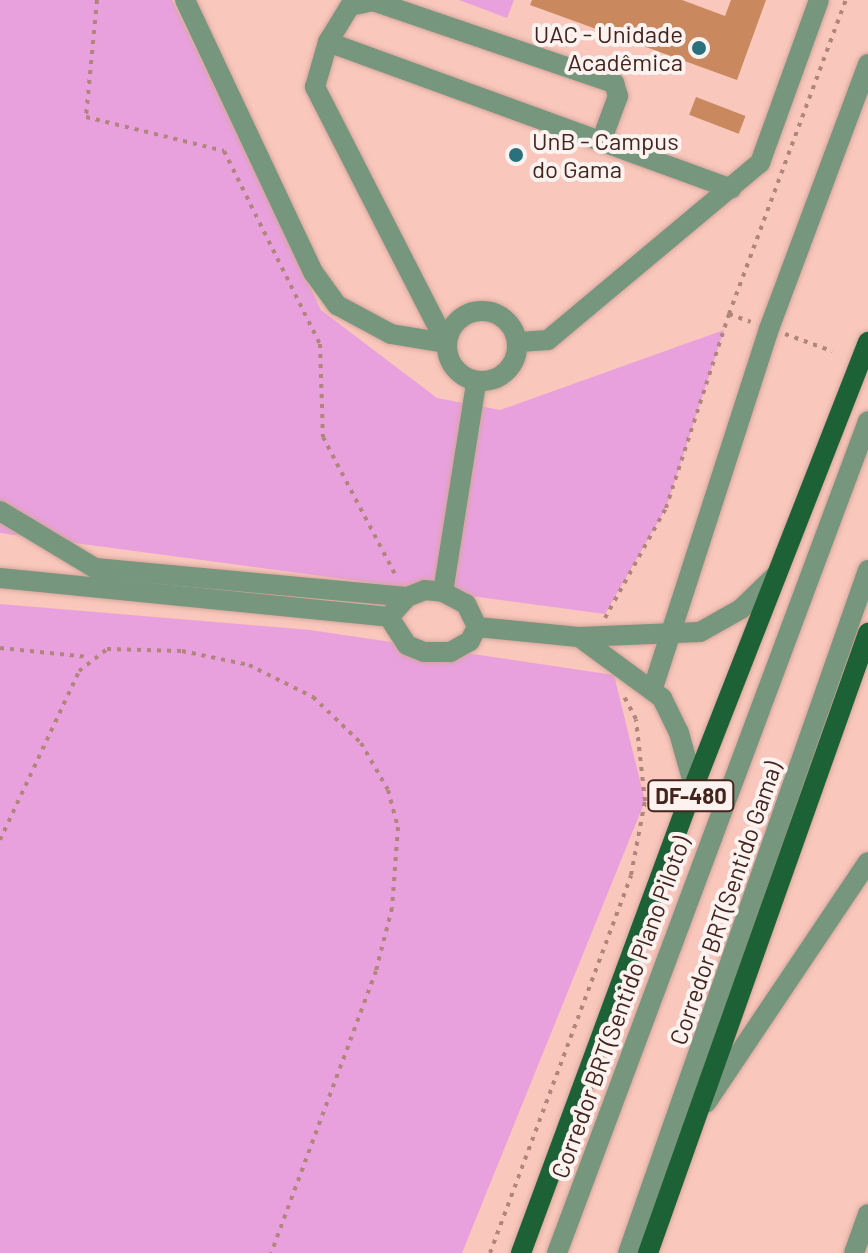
<!DOCTYPE html>
<meta charset="utf-8">
<style>
body{margin:0}
#map{position:relative;width:868px;height:1253px;overflow:hidden;background:#f9c7bc;font-family:Barlow,sans-serif}
div>[style]{position:absolute}
[style*='--x']{left:calc(var(--x)*1px);top:calc(var(--y)*1px);width:calc(var(--w)*1px);rotate:calc(var(--a)*1deg)}
.green>*{inset:0;background:#e8a1dd}
.building>*{inset:0;background:#ca885f;transform-origin:0 0}
.path>*{height:4px;margin-top:-2px;transform-origin:0;background:repeating-linear-gradient(90deg,#b0857c 0 4px,transparent 0 10px)}
.roads{filter:drop-shadow(0 0 2px #d5a69c) drop-shadow(0 0 2px #d5a69c)}
.minor>*{height:20px;margin:-10px;padding:0 10px;transform-origin:10px;border-radius:10px;background:#76967d}
.minor>.ring{margin:-10px;padding:0;box-sizing:content-box;background:none;border:20px solid #76967d;border-radius:50%}
.major>*{height:20px;margin:-10px;padding:0 10px;transform-origin:10px;border-radius:10px;background:#1d6136}
.dots>*{width:22px;height:22px;translate:-50% -50%;box-sizing:border-box;border:4px solid #fcf3f1;border-radius:50%}
span{translate:-50% -50%;white-space:nowrap;text-align:center;line-height:1.15;-webkit-text-stroke:8px #fcf3f1;paint-order:stroke}
.shield-label span{padding:2px 6px;background:#fcf3f1;border:2px solid;border-radius:6px;-webkit-text-stroke-width:0}
.shield-label{font-size:22px;color:#43241d;font-weight:700}
.poi-label{font-size:24px;color:#43241d}
.right{translate:-100% -50%;text-align:right}
.left{translate:0 -50%;text-align:left}
.street-label{font-size:24px;color:#43241d}
</style>
<div id="map">
<div class="green">
<i style="clip-path:polygon(0 0,172px 0,321px 310px,437px 398px,500px 410px,724px 330px,666px 508px,605px 614px,0 533px)"></i>
<i style="clip-path:polygon(459px 0,514px 0,507px 18px)"></i>
<i style="clip-path:polygon(0 604px,310px 630px,614px 675px,645px 801px,462px 1253px,0 1253px)"></i>
</div>
<div class="building">
<i style="clip-path:polygon(532px 0,682px 0,725px 16px,731px 0,766px 0,737px 80px,530px 5px)"></i>
<i style="left:696px;top:97px;width:53px;height:19px;rotate:21deg"></i>
</div>
<div class="path">
<i style="--x:97;--y:0;--w:118;--a:95.4"></i>
<i style="--x:86;--y:117;--w:142;--a:13.8"></i>
<i style="--x:224;--y:151;--w:216;--a:63.6"></i>
<i style="--x:320;--y:344;--w:93;--a:88.2"></i>
<i style="--x:323;--y:437;--w:157;--a:62.3"></i>
<i style="--x:729;--y:314;--w:23;--a:20"></i>
<i style="--x:785;--y:334;--w:50;--a:19.9"></i>
<i style="--x:605;--y:618;--w:126;--a:-61"></i>
<i style="--x:666;--y:508;--w:204;--a:-72"></i>
<i style="--x:729;--y:314;--w:335;--a:-69.6"></i>
<i style="--x:0;--y:648;--w:89;--a:5.8"></i>
<i style="--x:0;--y:840;--w:187;--a:-64.9"></i>
<i style="--x:79;--y:671;--w:36;--a:-38"></i>
<i style="--x:107;--y:649;--w:75;--a:1.5"></i>
<i style="--x:182;--y:651;--w:68;--a:11.8"></i>
<i style="--x:249;--y:665;--w:72;--a:26.6"></i>
<i style="--x:313;--y:697;--w:66;--a:43.8"></i>
<i style="--x:361;--y:743;--w:54;--a:60.1"></i>
<i style="--x:388;--y:790;--w:38;--a:75"></i>
<i style="--x:398;--y:827;--w:81;--a:94.2"></i>
<i style="--x:392;--y:908;--w:65;--a:104.3"></i>
<i style="--x:376;--y:971;--w:301;--a:110.4"></i>
<i style="--x:490;--y:1253;--w:403;--a:-69.5"></i>
<i style="--x:631;--y:875;--w:75;--a:-79.3"></i>
<i style="--x:645;--y:801;--w:82;--a:-96.3"></i>
<i style="--x:636;--y:719;--w:26;--a:-118"></i>
</div>
<div class="roads">
<div class="minor">
<i style="--x:185;--y:0;--w:301;--a:64.8"></i>
<i style="--x:313;--y:272;--w:41;--a:54"></i>
<i style="--x:337;--y:305;--w:61;--a:28.2"></i>
<i style="--x:391;--y:334;--w:56;--a:9.3"></i>
<i style="--x:328;--y:42;--w:42;--a:-58.6"></i>
<i style="--x:350;--y:6;--w:24;--a:-12"></i>
<i style="--x:373;--y:1;--w:255;--a:18.8"></i>
<i style="--x:614;--y:83;--w:14;--a:73"></i>
<i style="--x:618;--y:96;--w:49;--a:110.3"></i>
<i class="ring" style="left:447px;top:311px;width:50px;height:50px"></i>
<i style="--x:520;--y:342;--w:28;--a:-4"></i>
<i style="--x:548;--y:340;--w:276;--a:-39.9"></i>
<i style="--x:760;--y:163;--w:173;--a:-70.1"></i>
<i style="--x:446;--y:343;--w:288;--a:-117.1"></i>
<i style="--x:315;--y:87;--w:47;--a:-73.9"></i>
<i style="--x:328;--y:42;--w:429;--a:20"></i>
<i style="--x:0;--y:511;--w:111;--a:31"></i>
<i style="--x:95;--y:568;--w:313;--a:5.3"></i>
<i style="--x:0;--y:578;--w:391;--a:5.7"></i>
<i style="--x:425;--y:590;--w:18;--a:6"></i>
<i style="--x:443;--y:592;--w:26;--a:28"></i>
<i style="--x:466;--y:604;--w:25;--a:64"></i>
<i style="--x:477;--y:627;--w:16;--a:117"></i>
<i style="--x:470;--y:641;--w:23;--a:151"></i>
<i style="--x:450;--y:652;--w:26;--a:180"></i>
<i style="--x:424;--y:652;--w:18;--a:-158"></i>
<i style="--x:407;--y:645;--w:33;--a:-123"></i>
<i style="--x:389;--y:617;--w:27;--a:-48"></i>
<i style="--x:407;--y:597;--w:19;--a:-21"></i>
<i style="--x:443;--y:592;--w:212;--a:-81"></i>
<i style="--x:477;--y:627;--w:102;--a:5.6"></i>
<i style="--x:579;--y:637;--w:121;--a:-2.4"></i>
<i style="--x:700;--y:632;--w:47;--a:-29.3"></i>
<i style="--x:741;--y:609;--w:50;--a:-44.2"></i>
<i style="--x:579;--y:637;--w:103;--a:36.3"></i>
<i style="--x:662;--y:698;--w:39;--a:64"></i>
<i style="--x:679;--y:733;--w:55;--a:74.2"></i>
<i style="--x:653;--y:688;--w:377;--a:-72.1"></i>
<i style="--x:769;--y:329;--w:283;--a:-69.5"></i>
<i style="--x:706;--y:1103;--w:290;--a:-56.1"></i>
<i style="--x:557;--y:1253;--w:888;--a:-69.5"></i>
<i style="--x:628;--y:1253;--w:724;--a:-70.64"></i>
<i style="--x:854;--y:1253;--w:41;--a:-70.3"></i>
</div>
<div class="major">
<i style="--x:521;--y:1253;--w:498;--a:-69.7"></i>
<i style="--x:694;--y:786;--w:477;--a:-68.6"></i>
<i style="--x:648;--y:1253;--w:658;--a:-70.46"></i>
</div>
</div>
<div class="dots">
<i style="left:699px;top:48px;background:#2a717e"></i>
<i style="left:516px;top:155px;background:#2a717e"></i>
</div>
<div class="shield-label">
<span style="left:691px;top:796px">DF-480</span>
</div>
<div class="poi-label">
<span class="right" style="left:683px;top:48px">UAC - Unidade<br>Acadêmica</span>
<span class="left" style="left:532px;top:155px">UnB - Campus<br>do Gama</span>
</div>
<div class="street-label">
<span style="left:725px;top:903px;rotate:-71deg">Corredor BRT(Sentido Gama)</span>
<span style="left:620px;top:1007px;rotate:-70deg">Corredor BRT(Sentido Plano Piloto)</span>
</div>
</div>
